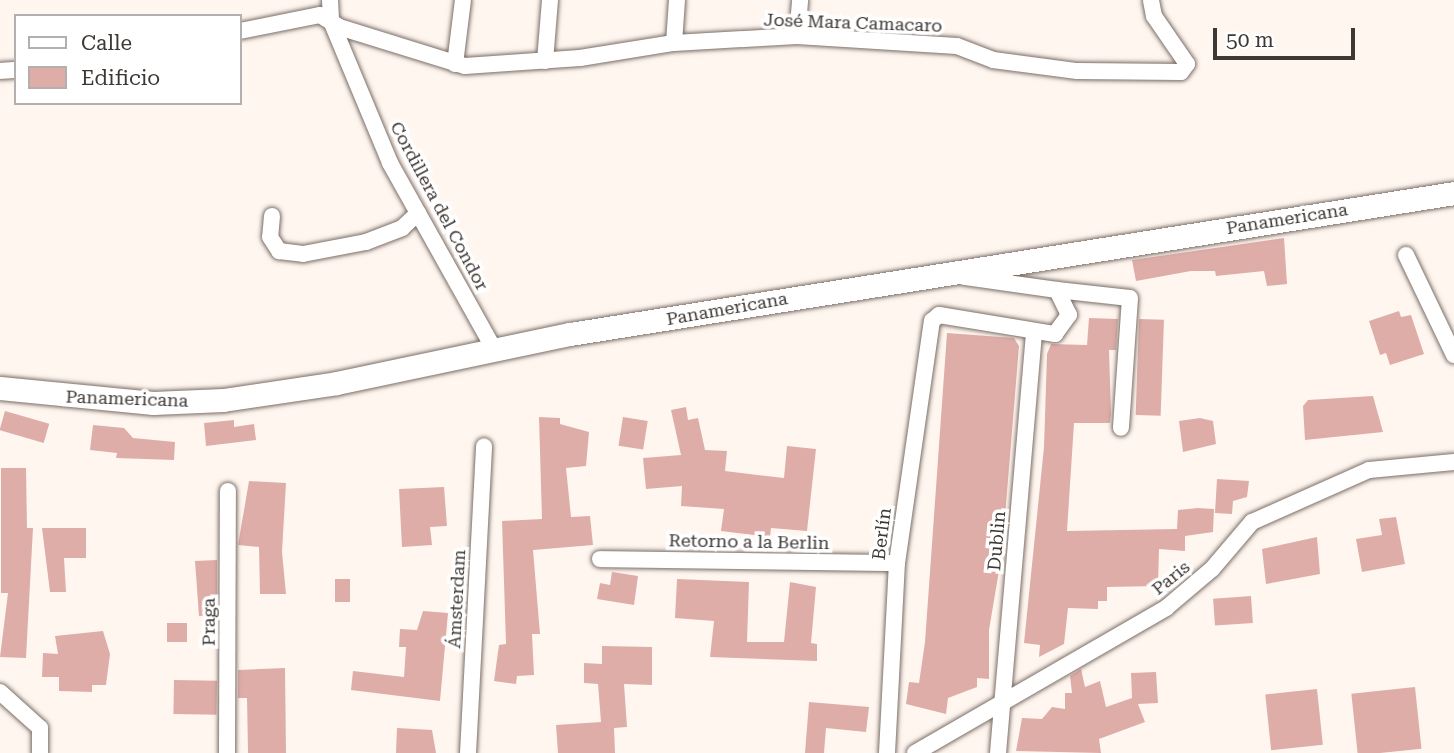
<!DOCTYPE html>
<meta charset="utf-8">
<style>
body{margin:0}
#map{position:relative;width:1454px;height:753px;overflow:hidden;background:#fff6f0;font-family:"Roboto Serif",serif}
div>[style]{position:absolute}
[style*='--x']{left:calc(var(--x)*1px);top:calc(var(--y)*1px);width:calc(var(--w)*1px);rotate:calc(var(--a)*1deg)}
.building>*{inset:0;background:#dfada8;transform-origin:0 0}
.roads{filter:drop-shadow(0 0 2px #7b6e66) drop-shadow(0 0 2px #7b6e66)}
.street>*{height:16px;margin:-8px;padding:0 8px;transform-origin:8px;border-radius:8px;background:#fff}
.secondary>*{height:23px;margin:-11.5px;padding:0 11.5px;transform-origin:11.5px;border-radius:11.5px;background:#fff}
span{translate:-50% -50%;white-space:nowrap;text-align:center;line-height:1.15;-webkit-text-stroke:7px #fff;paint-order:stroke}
.street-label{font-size:18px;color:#3e3834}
.legend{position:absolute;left:14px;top:14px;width:228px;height:91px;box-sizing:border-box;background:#fff;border:2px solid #b2afae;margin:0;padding:9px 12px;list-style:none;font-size:21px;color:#3e3834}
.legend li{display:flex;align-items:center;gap:14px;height:35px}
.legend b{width:35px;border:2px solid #b2afae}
.scale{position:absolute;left:1213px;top:28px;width:142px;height:32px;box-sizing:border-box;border:4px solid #3e3834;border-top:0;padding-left:9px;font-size:21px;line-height:24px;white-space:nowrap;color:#3e3834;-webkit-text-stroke:5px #fff;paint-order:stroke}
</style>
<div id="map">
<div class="building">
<i style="clip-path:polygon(1284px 238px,1287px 284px,1267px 286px,1264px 271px,1216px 276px,1215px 271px,1191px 271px,1136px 281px,1132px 260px)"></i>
<i style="clip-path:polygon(1399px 311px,1401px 317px,1411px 315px,1424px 354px,1390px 365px,1386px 353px,1380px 355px,1369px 321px)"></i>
<i style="clip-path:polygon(1089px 318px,1118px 319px,1116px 350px,1109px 350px,1111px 414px,1110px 423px,1074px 423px,1067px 531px,1177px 529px,1178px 510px,1198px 508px,1214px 509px,1213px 532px,1185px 536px,1185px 551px,1159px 549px,1158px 586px,1107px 587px,1107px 601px,1098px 601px,1098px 609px,1068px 608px,1064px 644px,1039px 657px,1040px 645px,1024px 643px,1044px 447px,1047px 354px,1051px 344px,1087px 345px)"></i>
<i style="left:1139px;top:319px;width:25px;height:96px;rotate:2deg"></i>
<i style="clip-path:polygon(947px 333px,1014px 338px,1019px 346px,1002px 553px,989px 630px,989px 679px,977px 678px,977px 687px,948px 698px,946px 714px,906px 704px,909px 682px,919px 683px,925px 642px)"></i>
<i style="clip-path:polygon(1373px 396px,1383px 432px,1305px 440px,1303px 406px,1308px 400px)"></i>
<i style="clip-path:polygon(686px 407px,688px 420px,698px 418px,705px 450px,727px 451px,725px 471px,784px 478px,787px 446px,816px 449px,807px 531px,771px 528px,770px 537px,721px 531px,724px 509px,681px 506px,682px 486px,646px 489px,643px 458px,681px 455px,671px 410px)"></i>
<i style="left:5px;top:411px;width:46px;height:20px;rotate:16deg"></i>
<i style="clip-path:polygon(539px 417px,560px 418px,560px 424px,589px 432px,586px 466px,566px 468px,571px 517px,590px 516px,593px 545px,533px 550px,540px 634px,532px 634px,534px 675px,517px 676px,516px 684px,494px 681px,499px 645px,506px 644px,502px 521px,542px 519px)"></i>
<i style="left:623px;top:417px;width:25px;height:29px;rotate:9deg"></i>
<i style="clip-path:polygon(1200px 418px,1213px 421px,1216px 444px,1183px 452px,1179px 421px)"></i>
<i style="clip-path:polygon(234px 420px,234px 427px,254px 424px,256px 440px,206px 446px,204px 423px)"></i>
<i style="clip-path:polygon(93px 425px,124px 428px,133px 438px,175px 442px,174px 460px,116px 458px,117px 453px,90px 450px)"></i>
<i style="clip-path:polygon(1px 468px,26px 468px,27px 528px,33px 528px,26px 658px,0 657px,8px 593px,1px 593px)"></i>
<i style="clip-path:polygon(1217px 479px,1249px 481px,1247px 497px,1233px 501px,1232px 514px,1215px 513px)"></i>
<i style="clip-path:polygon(249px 481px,286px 483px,282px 552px,286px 594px,260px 594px,259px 547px,238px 545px)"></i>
<i style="clip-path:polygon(444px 487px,447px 526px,430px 527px,432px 545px,402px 547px,399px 489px)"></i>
<i style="clip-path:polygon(1396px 517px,1405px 564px,1362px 572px,1356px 539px,1382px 535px,1379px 519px)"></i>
<i style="clip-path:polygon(42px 528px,86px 528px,86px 558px,64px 558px,66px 592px,50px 592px)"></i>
<i style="clip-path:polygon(1317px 537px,1320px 574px,1266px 584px,1262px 549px)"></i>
<i style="clip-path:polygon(217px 560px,217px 615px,199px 616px,195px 561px)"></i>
<i style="clip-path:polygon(612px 572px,638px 576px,634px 605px,597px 599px,600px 583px,610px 585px)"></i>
<i style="left:335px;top:579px;width:15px;height:23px"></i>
<i style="clip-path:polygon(677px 579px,749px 582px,747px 642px,784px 642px,790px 582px,816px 587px,811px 643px,817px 644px,817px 661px,710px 657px,714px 621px,675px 618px)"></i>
<i style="left:1251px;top:596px;width:27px;height:38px;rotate:86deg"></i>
<i style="clip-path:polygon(423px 611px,448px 613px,440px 701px,351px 690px,353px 671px,404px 677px,406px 647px,399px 647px,400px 629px,417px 630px)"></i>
<i style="left:167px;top:623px;width:20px;height:19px"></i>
<i style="clip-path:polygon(103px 631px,110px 654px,106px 685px,92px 685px,92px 692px,59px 691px,59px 677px,42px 677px,43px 653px,58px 654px,55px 636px)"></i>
<i style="clip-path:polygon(602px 646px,652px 647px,652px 685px,624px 684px,627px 727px,614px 728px,615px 753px,558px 753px,556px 725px,601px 722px,598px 684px,584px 683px,584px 663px,602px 664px)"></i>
<i style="clip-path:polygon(285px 668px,286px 753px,248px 753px,247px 698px,238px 698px,238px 670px)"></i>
<i style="clip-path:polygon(1081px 669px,1085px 687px,1100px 681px,1106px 707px,1132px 698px,1131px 673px,1156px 672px,1158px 703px,1138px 704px,1145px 722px,1099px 739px,1101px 753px,1016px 751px,1022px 718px,1042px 719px,1052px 707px,1065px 709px,1065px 693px,1072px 693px,1070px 676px)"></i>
<i style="left:174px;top:680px;width:43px;height:34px;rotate:1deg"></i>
<i style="left:1415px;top:687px;width:62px;height:64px;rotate:84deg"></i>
<i style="left:1317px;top:689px;width:56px;height:52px;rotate:84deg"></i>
<i style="clip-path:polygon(809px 702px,869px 707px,866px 732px,826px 728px,824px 753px,805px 753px)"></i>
<i style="clip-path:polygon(397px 728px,432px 730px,436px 753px,396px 753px)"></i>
</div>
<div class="roads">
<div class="street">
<i style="--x:330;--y:0;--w:21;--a:87"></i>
<i style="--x:331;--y:21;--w:154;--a:67.4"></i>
<i style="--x:390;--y:163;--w:213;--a:60.8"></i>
<i style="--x:240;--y:31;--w:82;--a:-11.3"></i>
<i style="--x:320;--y:15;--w:22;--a:32"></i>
<i style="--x:339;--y:27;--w:132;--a:17.2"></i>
<i style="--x:465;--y:66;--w:115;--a:-4"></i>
<i style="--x:580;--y:58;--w:95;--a:-9.1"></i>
<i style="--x:674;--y:43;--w:123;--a:-3.3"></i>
<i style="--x:797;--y:36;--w:160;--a:3.6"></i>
<i style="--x:957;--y:46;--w:39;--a:21"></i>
<i style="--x:993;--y:60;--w:85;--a:7.5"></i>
<i style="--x:1077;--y:71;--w:104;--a:0.6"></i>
<i style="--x:1181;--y:72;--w:10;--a:-53"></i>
<i style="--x:1187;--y:64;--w:58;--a:-124.5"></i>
<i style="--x:1154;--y:16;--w:16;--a:-101"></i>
<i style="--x:797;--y:36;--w:36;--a:-85"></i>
<i style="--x:674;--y:43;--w:43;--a:-86"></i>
<i style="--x:545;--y:61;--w:61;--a:-85.3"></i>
<i style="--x:455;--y:64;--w:64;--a:-82.9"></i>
<i style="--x:0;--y:71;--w:16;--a:-4"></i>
<i style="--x:272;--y:216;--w:21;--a:95"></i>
<i style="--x:270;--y:237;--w:17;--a:57"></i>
<i style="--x:279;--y:251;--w:24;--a:7"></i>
<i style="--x:303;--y:254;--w:64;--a:-10.8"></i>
<i style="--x:366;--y:242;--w:39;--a:-21"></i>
<i style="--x:402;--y:228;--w:22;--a:-43"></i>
<i style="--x:1406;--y:255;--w:111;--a:64.4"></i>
<i style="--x:1057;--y:290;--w:73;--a:6.3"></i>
<i style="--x:1130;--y:298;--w:130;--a:94"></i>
<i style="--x:600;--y:559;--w:297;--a:0.8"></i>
<i style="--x:0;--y:692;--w:54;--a:42"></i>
<i style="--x:40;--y:728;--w:25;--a:90"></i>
<i style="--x:227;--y:753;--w:262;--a:-89.8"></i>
<i style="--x:468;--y:753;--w:307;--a:-87"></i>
<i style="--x:887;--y:753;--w:190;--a:-87"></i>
<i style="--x:897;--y:563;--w:245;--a:-81.8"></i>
<i style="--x:932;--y:321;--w:9;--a:-41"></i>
<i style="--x:939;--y:315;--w:118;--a:9.3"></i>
<i style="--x:1055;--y:334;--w:24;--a:-54"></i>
<i style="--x:1069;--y:315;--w:28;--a:-116"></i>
<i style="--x:1057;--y:290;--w:94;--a:-172"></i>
<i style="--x:915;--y:753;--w:290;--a:-30"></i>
<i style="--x:1166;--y:608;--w:60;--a:-40.3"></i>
<i style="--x:1212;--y:569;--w:62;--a:-49.6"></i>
<i style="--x:1252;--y:522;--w:128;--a:-24"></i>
<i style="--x:1369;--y:470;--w:85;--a:-5.4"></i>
<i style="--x:998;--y:753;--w:422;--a:-85.1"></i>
</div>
<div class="secondary">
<i style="--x:0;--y:388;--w:154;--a:5.6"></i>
<i style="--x:153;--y:403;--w:70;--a:-2.5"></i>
<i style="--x:223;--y:400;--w:115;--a:-8.5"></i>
<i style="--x:337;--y:383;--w:238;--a:-11.9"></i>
<i style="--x:570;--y:334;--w:895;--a:-9.06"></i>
</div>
</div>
<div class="street-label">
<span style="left:853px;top:23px;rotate:2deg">José Mara Camacaro</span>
<span style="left:439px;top:206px;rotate:62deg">Cordillera del Condor</span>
<span style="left:1287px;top:219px;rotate:-9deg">Panamericana</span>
<span style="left:727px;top:309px;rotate:-10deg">Panamericana</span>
<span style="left:127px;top:399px;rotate:2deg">Panamericana</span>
<span style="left:882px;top:534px;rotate:-83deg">Berlín</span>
<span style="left:997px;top:541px;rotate:-85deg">Dublin</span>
<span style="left:749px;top:542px;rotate:1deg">Retorno a la Berlin</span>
<span style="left:1171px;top:578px;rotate:-39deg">Paris</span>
<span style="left:457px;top:599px;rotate:-87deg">Ámsterdam</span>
<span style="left:209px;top:622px;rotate:-90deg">Praga</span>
</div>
<ul class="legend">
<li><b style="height:9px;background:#fff"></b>Calle</li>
<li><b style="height:19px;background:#dfada8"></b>Edificio</li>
</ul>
<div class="scale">50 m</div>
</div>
